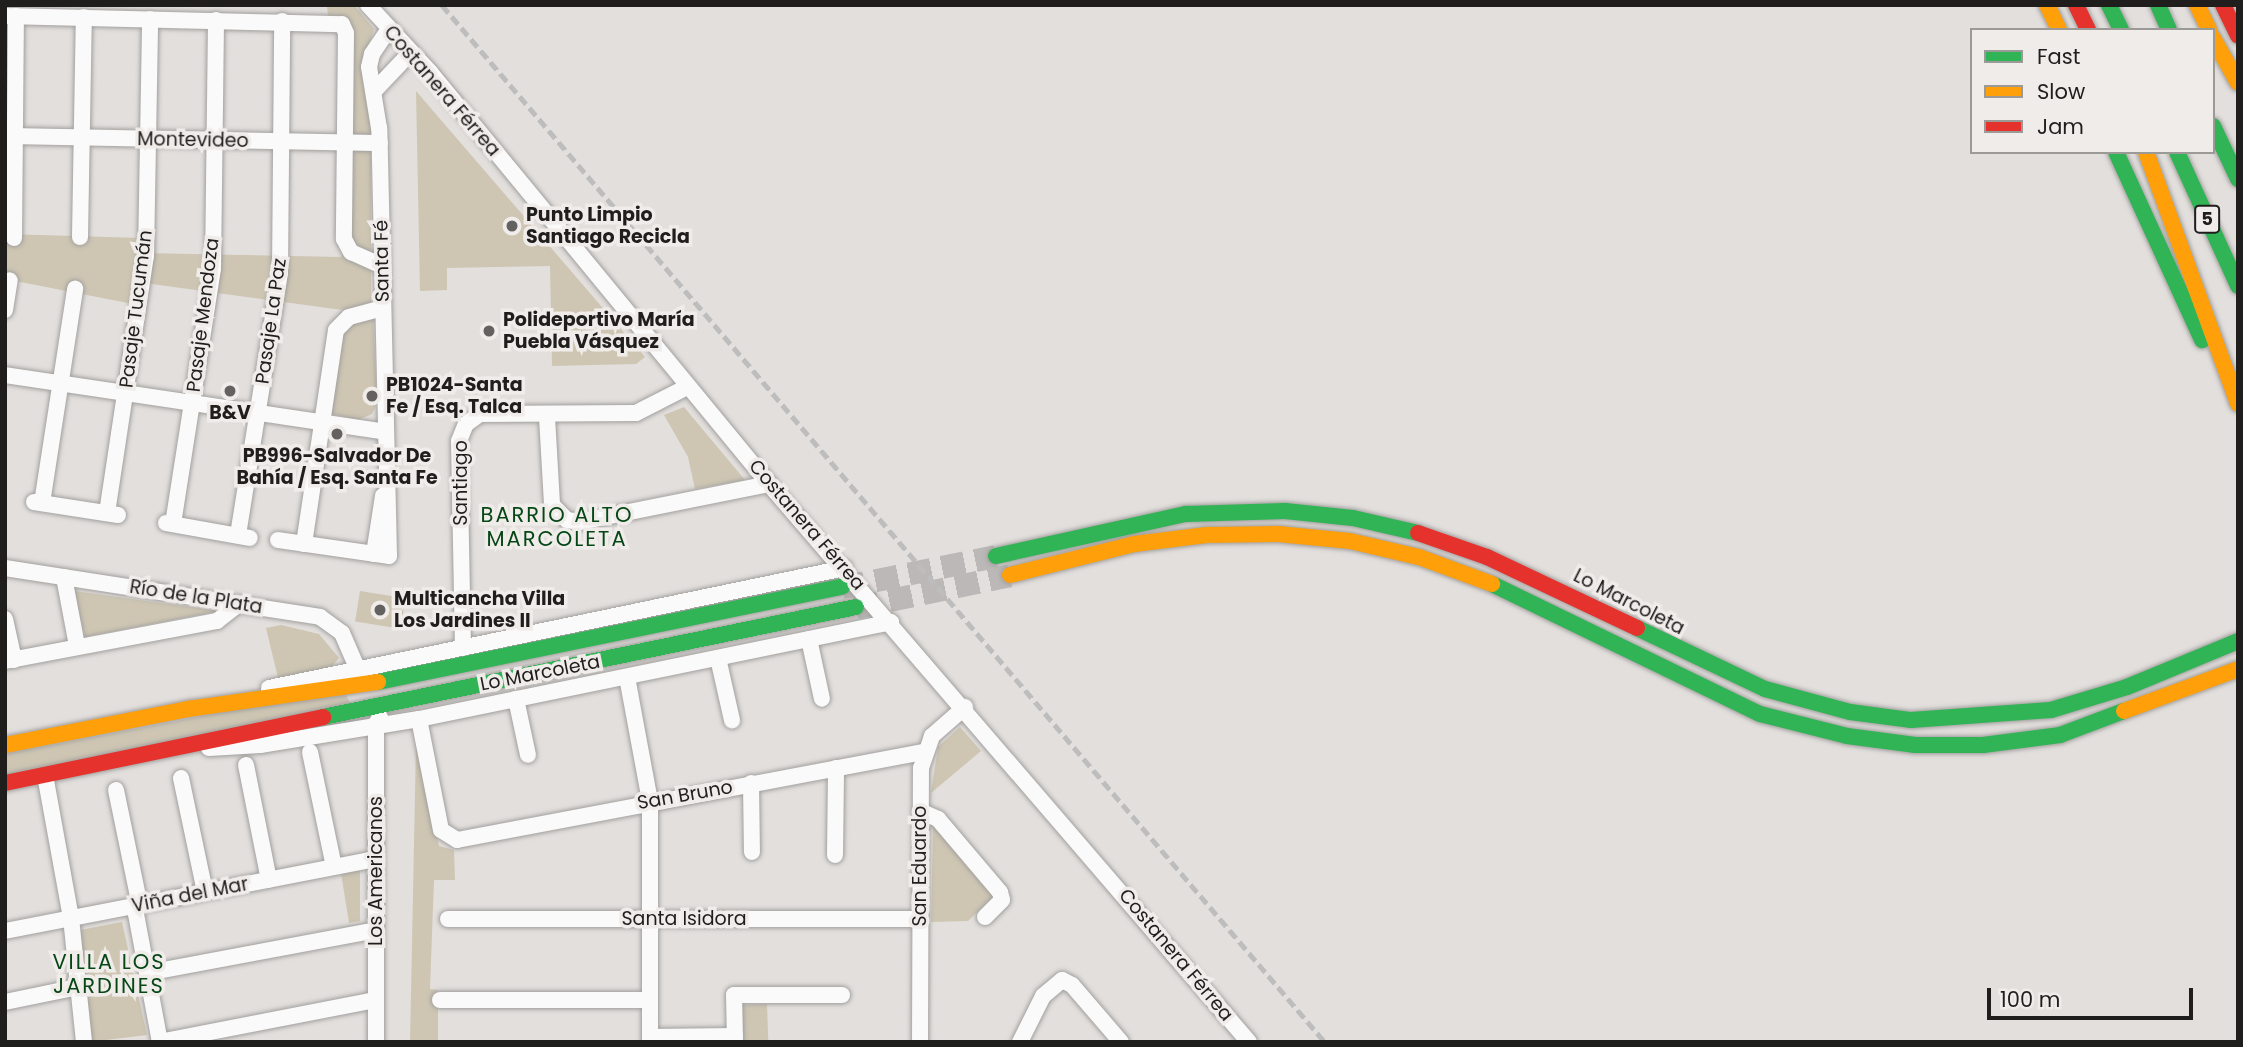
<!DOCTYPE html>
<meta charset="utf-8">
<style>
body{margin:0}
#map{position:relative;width:2243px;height:1047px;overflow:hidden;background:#e2dfdd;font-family:Poppins,sans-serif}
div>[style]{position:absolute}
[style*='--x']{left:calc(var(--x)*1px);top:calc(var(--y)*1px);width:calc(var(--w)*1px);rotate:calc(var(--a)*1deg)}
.green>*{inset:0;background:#cec6b3;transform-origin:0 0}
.secondary-tunnel>*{height:23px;margin-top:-11.5px;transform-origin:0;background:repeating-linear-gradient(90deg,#bbb8b7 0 23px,transparent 0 34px)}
.roads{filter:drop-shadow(0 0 2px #a2a09e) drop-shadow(0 0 2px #a2a09e)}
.street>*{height:16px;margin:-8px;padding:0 8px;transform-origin:8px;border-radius:8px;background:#fbfafa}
.fast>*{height:16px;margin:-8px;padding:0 8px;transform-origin:8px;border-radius:8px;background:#30b455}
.slow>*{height:16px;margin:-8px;padding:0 8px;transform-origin:8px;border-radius:8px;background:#ff9f0a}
.jam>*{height:16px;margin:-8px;padding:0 8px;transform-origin:8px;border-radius:8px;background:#e5322d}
.rail>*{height:4.5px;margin-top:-2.25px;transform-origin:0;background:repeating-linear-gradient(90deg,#bebdbd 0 10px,transparent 0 15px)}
.dots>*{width:19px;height:19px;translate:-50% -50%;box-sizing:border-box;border:4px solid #f0ece9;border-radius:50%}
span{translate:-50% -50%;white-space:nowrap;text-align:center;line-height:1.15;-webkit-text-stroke:7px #f0ece9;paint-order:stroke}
.shield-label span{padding:2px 5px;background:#f0ece9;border:2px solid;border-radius:5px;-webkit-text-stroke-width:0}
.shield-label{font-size:18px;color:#1f1e1d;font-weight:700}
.street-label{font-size:19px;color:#1f1e1d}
.poi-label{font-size:19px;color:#1f1e1d;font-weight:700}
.left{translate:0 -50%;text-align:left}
.neighbourhood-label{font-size:21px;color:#064716;letter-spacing:2px}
.frame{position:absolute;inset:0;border:7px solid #1f1e1d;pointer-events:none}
.legend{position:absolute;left:1970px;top:28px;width:245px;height:126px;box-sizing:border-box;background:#f0ece9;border:2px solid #9c9a97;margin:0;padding:9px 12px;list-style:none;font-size:21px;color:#1f1e1d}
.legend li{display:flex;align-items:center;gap:14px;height:35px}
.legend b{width:35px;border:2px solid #9c9a97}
.scale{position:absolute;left:1987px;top:988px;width:206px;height:32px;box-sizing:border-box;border:4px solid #1f1e1d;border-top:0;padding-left:9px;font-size:21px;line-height:24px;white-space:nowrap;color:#1f1e1d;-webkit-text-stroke:5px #f0ece9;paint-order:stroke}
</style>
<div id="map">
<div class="green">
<i style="clip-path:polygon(327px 5px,354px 5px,374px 29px,365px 55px,371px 127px,371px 304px,357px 311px,335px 309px,137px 282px,133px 304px,5px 279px,5px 234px,142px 238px,143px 253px,341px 257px,350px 243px,348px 22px,328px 17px)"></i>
<i style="clip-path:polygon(416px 91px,645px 357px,636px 364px,552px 366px,550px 266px,447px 268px,447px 290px,420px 291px)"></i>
<i style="clip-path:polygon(373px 315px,377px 403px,372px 414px,358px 420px,332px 414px,342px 325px)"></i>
<i style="clip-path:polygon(684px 407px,745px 480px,695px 489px,688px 457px,664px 415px)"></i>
<i style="clip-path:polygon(74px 591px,219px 611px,85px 637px)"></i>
<i style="left:360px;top:591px;width:46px;height:31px;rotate:9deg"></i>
<i style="clip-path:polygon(281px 625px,319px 634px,339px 658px,330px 669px,278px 678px,266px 628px)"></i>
<i style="clip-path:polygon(343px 689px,352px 707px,5px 777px,5px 754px)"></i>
<i style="clip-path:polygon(960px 727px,981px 751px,931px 793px,938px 747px)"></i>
<i style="clip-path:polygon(416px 744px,439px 846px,454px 850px,455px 880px,434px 880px,430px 989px,438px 990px,438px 1042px,410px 1042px)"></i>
<i style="clip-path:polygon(933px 824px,995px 895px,968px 921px,931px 922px)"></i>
<i style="clip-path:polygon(360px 870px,360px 921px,349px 923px,341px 873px)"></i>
<i style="clip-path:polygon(122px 922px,147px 1035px,90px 1042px,80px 930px)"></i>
<i style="left:767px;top:1004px;width:38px;height:25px;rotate:88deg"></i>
</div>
<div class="secondary-tunnel">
<i style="--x:842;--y:587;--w:157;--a:-11.4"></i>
<i style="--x:856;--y:607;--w:157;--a:-11.7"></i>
</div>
<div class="roads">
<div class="street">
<i style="--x:368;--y:5;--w:91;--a:47.2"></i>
<i style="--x:430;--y:72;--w:534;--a:50.55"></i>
<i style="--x:769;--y:484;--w:736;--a:49.3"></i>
<i style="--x:5;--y:16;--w:337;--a:1.4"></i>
<i style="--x:342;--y:24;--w:10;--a:66"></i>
<i style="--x:346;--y:33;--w:206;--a:90.6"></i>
<i style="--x:344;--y:239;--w:15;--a:62"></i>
<i style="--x:351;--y:252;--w:34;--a:24"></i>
<i style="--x:376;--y:89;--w:51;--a:-46.6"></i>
<i style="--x:5;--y:136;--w:375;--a:1.1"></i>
<i style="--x:80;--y:237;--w:220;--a:-89"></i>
<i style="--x:14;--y:238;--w:222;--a:-89.5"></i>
<i style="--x:5;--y:310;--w:30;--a:-81"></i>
<i style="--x:5;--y:375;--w:384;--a:8.5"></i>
<i style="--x:547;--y:417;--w:88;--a:86.7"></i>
<i style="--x:552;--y:505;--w:21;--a:45"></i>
<i style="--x:567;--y:520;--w:12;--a:9"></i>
<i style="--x:579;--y:522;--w:194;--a:-11.3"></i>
<i style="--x:34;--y:502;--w:85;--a:8.8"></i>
<i style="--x:42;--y:503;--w:217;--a:-81.2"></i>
<i style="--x:107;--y:513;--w:260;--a:-81.4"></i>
<i style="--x:146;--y:256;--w:237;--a:-89"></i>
<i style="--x:166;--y:523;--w:85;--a:10.1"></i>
<i style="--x:173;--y:524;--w:259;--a:-81.1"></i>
<i style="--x:213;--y:268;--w:248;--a:-89.3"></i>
<i style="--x:238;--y:535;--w:265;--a:-80.9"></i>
<i style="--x:280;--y:273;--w:252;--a:-89.5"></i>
<i style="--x:278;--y:540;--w:112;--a:8.2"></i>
<i style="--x:389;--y:556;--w:428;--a:-91.3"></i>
<i style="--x:379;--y:128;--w:62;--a:-99.3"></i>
<i style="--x:369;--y:67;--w:13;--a:-77"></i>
<i style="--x:372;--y:54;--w:30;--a:-56"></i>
<i style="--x:304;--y:544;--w:216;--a:-81.5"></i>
<i style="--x:336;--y:330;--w:18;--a:-45"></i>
<i style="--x:349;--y:317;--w:34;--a:-15"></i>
<i style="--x:374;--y:554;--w:59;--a:-81.2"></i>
<i style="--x:5;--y:568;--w:319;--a:8.8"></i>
<i style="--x:320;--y:617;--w:27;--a:36"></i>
<i style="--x:342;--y:633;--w:40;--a:66.6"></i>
<i style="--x:64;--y:577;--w:70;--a:79.3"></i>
<i style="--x:5;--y:619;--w:42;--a:77.6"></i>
<i style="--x:809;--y:639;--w:61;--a:77.8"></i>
<i style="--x:463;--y:648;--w:207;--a:-91.1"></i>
<i style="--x:459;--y:441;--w:18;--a:-68"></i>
<i style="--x:466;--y:424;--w:17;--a:-36"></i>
<i style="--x:480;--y:414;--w:156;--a:-0.4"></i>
<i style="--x:636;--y:413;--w:57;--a:-27"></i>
<i style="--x:718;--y:658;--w:64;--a:77.3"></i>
<i style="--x:5;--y:661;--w:216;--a:-10.7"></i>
<i style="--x:217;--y:621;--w:28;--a:-38"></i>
<i style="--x:627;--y:677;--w:126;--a:79.5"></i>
<i style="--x:650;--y:801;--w:241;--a:90"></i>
<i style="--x:269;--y:688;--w:588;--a:-11.77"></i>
<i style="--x:516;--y:699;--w:57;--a:77.9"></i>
<i style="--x:419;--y:719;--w:113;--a:78.8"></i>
<i style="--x:441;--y:830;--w:19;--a:32"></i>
<i style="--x:457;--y:840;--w:475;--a:-10.7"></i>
<i style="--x:209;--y:748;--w:51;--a:-3.4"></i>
<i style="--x:260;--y:745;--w:161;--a:-9.3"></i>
<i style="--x:419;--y:719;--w:482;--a:-11.6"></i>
<i style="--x:310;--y:752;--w:117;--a:78.2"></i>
<i style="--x:246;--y:765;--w:117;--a:78.7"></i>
<i style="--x:45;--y:775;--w:145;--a:79.7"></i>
<i style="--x:71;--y:918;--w:125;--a:84"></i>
<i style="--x:181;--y:778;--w:116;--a:78.1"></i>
<i style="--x:751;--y:783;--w:69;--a:89.2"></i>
<i style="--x:116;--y:790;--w:108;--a:78.3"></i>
<i style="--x:138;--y:896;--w:18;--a:96"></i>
<i style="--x:136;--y:914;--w:130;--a:79.4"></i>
<i style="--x:920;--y:811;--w:20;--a:24"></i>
<i style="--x:938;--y:819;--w:96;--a:49.7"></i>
<i style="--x:1000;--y:892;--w:8;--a:76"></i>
<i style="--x:1002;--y:900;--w:24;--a:135"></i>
<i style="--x:835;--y:855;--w:87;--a:-89.3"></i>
<i style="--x:448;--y:919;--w:472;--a:0"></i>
<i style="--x:5;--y:931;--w:378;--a:-11"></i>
<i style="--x:147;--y:973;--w:233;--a:-10.6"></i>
<i style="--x:440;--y:1000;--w:210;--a:0"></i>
<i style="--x:5;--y:1002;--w:75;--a:-11.6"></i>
<i style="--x:650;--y:1037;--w:85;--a:-0.7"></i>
<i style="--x:159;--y:1042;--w:221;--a:-11"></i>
<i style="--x:376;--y:1042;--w:318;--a:-90"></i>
<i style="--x:376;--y:724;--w:8;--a:-60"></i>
<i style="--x:735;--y:1042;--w:47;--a:-91.2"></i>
<i style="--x:734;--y:995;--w:108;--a:0"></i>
<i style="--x:920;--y:1042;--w:274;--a:-89.8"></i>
<i style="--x:921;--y:768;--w:34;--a:-71"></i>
<i style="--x:932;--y:736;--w:44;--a:-41.3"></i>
<i style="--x:1020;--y:1042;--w:51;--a:-63.4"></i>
<i style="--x:1043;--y:996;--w:25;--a:-40"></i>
<i style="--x:1062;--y:980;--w:11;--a:27"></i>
<i style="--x:1072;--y:985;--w:75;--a:49.3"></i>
</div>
<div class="fast">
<i style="--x:2109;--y:5;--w:28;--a:64"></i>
<i style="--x:2158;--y:5;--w:27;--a:66"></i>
<i style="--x:2213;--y:126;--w:59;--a:64.7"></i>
<i style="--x:2116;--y:152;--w:207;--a:65.4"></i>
<i style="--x:2177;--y:152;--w:147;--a:65.5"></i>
<i style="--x:996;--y:556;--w:195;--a:-12.5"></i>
<i style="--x:1186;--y:514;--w:99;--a:-1.7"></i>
<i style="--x:1285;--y:511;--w:68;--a:5.9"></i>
<i style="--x:1353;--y:518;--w:67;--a:13"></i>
<i style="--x:1492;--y:584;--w:298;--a:25.9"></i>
<i style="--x:1760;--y:714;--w:90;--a:14.2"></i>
<i style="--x:1847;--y:736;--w:69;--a:7.5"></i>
<i style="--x:1915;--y:745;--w:68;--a:0"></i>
<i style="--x:1983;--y:745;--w:78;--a:-7.4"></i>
<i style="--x:2060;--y:735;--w:68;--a:-20.6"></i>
<i style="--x:1637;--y:628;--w:142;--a:25.5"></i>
<i style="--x:1765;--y:689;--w:88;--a:15.1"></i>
<i style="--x:1850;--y:712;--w:62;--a:7.5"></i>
<i style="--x:1911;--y:720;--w:140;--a:-4.1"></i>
<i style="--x:2051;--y:710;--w:79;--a:-16.8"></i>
<i style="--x:2127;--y:687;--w:120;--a:-22.5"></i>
<i style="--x:378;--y:682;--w:474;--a:-11.6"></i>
<i style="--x:323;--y:717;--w:544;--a:-11.66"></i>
</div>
<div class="slow">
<i style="--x:2047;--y:5;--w:28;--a:64"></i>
<i style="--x:2197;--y:5;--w:28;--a:64"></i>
<i style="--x:2213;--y:38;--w:51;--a:60.9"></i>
<i style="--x:2146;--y:152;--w:268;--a:69.9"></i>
<i style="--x:1010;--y:575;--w:128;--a:-14"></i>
<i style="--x:1134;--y:544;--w:73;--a:-7.1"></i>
<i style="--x:1206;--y:535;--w:72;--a:-0.8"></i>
<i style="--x:1278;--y:534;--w:72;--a:5.6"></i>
<i style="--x:1350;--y:541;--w:71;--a:13.1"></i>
<i style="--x:1419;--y:557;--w:78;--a:20.3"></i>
<i style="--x:2124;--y:711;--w:121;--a:-20.2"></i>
<i style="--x:5;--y:745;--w:187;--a:-11.1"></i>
<i style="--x:188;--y:709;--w:192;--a:-8.1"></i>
</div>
<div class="jam">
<i style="--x:2076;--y:5;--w:28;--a:64"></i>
<i style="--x:2223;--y:5;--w:34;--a:64"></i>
<i style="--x:1418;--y:533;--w:73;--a:19.2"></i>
<i style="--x:1487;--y:557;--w:166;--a:25.3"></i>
<i style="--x:5;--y:783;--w:325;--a:-11.7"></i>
</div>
</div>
<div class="rail">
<i style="--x:442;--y:5;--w:1362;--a:49.59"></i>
</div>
<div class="dots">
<i style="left:512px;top:226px;background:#636260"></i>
<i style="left:489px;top:331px;background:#636260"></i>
<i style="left:230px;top:391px;background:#636260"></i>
<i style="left:372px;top:396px;background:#636260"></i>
<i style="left:337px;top:434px;background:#636260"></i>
<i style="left:380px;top:610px;background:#636260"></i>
</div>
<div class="shield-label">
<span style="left:2207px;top:219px">5</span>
</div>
<div class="street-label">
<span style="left:442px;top:91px;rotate:49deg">Costanera Férrea</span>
<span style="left:193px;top:140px;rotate:1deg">Montevideo</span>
<span style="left:382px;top:261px;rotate:-91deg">Santa Fé</span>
<span style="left:136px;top:309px;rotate:-83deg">Pasaje Tucumán</span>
<span style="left:203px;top:315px;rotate:-83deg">Pasaje Mendoza</span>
<span style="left:271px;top:321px;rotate:-82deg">Pasaje La Paz</span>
<span style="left:461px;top:483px;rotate:-90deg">Santiago</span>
<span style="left:807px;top:525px;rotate:49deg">Costanera Férrea</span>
<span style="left:196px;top:597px;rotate:9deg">Río de la Plata</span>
<span style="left:1629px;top:602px;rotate:27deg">Lo Marcoleta</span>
<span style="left:540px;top:673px;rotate:-11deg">Lo Marcoleta</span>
<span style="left:685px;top:795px;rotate:-10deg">San Bruno</span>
<span style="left:920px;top:866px;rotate:-90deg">San Eduardo</span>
<span style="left:376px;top:871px;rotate:-90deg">Los Americanos</span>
<span style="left:190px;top:895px;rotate:-11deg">Viña del Mar</span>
<span style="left:684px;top:919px">Santa Isidora</span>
<span style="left:1176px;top:955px;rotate:50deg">Costanera Férrea</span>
</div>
<div class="poi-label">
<span class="left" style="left:526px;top:226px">Punto Limpio<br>Santiago Recicla</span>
<span class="left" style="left:503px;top:331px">Polideportivo María<br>Puebla Vásquez</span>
<span class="left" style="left:386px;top:396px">PB1024-Santa<br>Fe / Esq. Talca</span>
<span style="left:230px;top:413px">B&amp;V</span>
<span style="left:337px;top:467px">PB996-Salvador De<br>Bahía / Esq. Santa Fe</span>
<span class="left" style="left:394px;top:610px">Multicancha Villa<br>Los Jardines II</span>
</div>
<div class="neighbourhood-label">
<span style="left:557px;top:527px">BARRIO ALTO<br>MARCOLETA</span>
<span style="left:109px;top:974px">VILLA LOS<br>JARDINES</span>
</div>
<div class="frame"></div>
<ul class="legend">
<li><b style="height:9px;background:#30b455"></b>Fast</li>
<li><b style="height:9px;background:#ff9f0a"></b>Slow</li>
<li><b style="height:9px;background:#e5322d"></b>Jam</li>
</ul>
<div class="scale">100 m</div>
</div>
